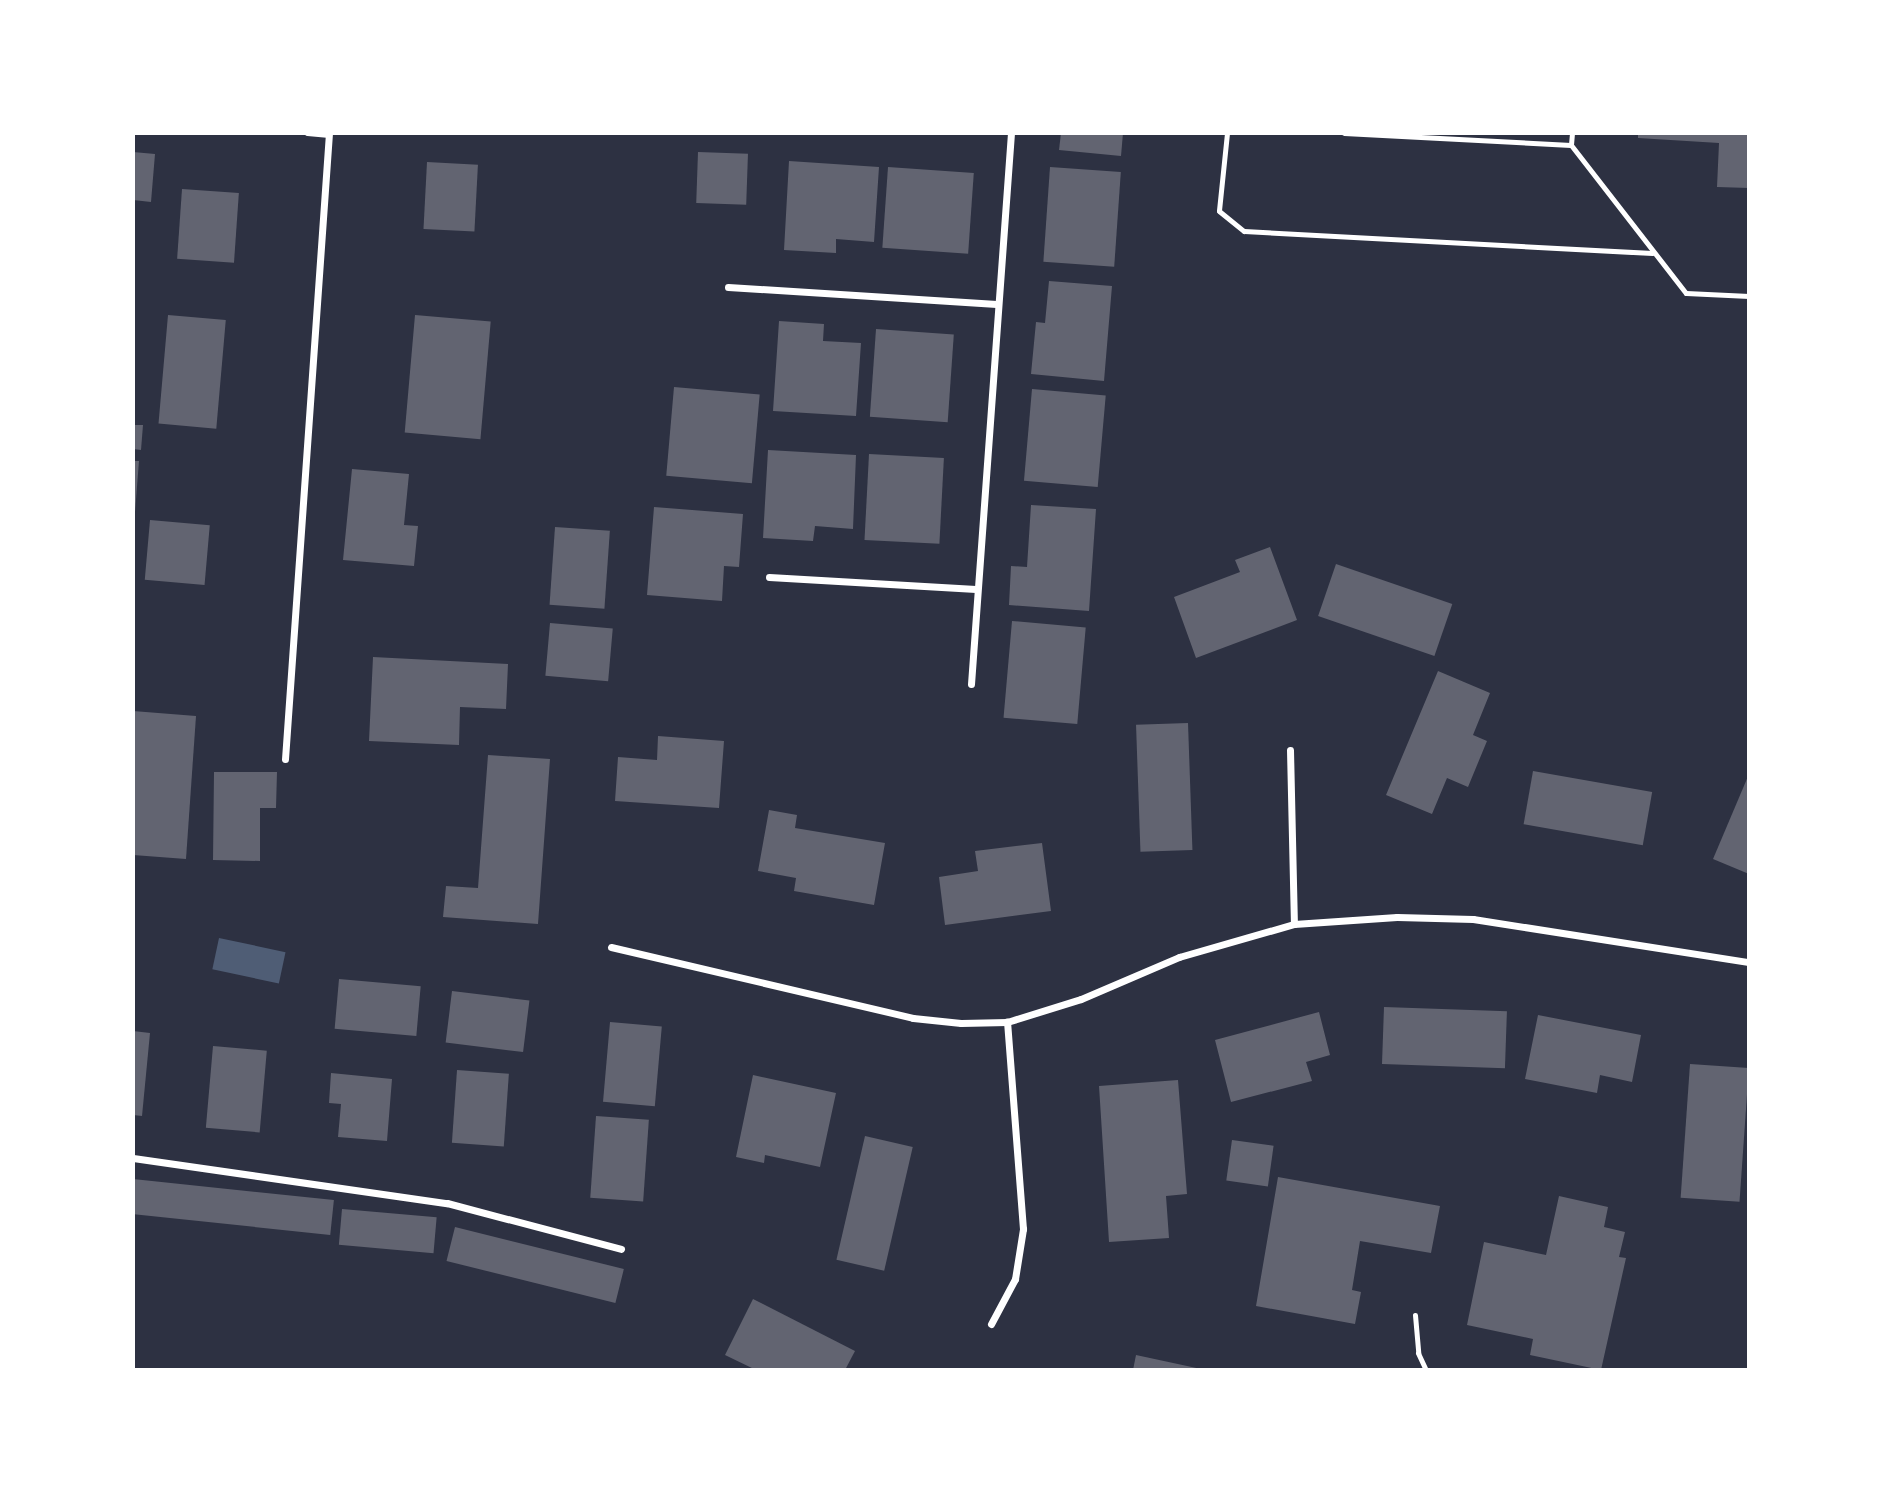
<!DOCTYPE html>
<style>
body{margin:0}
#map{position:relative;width:1882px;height:1503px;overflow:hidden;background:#2d3142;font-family:"Exo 2",sans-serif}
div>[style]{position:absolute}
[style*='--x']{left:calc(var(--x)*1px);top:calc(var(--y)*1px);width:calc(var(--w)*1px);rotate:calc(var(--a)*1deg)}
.water>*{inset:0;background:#4f5d75;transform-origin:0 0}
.building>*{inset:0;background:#626471;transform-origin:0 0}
.service>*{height:5px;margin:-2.5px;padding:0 2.5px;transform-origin:2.5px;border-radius:2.5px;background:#fff}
.minor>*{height:7px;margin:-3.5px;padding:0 3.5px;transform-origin:3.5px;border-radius:3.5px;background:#fff}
span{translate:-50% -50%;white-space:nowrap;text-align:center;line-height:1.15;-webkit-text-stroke:7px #fff;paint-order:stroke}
.frame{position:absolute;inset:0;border:135px solid #fff;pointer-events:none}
</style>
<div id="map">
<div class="water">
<i style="left:219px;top:938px;width:68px;height:32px;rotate:12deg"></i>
</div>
<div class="building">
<i style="clip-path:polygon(1061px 133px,1123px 133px,1121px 156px,1059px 150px)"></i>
<i style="clip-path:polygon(1638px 133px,1749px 133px,1749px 188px,1717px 187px,1719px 143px,1638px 138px)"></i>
<i style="clip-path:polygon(133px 152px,155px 154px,151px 202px,133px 200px)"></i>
<i style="left:698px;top:152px;width:50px;height:51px;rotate:2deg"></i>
<i style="clip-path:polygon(789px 161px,879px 167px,874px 242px,836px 239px,836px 253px,784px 250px)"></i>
<i style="left:427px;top:162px;width:51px;height:67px;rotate:3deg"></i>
<i style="left:888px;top:167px;width:86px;height:81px;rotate:4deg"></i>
<i style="left:1050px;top:167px;width:71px;height:95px;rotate:4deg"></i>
<i style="left:182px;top:189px;width:57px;height:70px;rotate:4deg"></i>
<i style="clip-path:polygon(1049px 281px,1112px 286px,1104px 381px,1031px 374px,1036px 322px,1045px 323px)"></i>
<i style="left:168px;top:315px;width:58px;height:109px;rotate:5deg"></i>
<i style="left:415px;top:315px;width:76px;height:118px;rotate:5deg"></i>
<i style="clip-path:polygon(779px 321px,824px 324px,823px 341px,861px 343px,856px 416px,773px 411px)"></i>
<i style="left:876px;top:329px;width:78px;height:88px;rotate:4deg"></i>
<i style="left:674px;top:387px;width:86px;height:89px;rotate:5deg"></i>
<i style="left:1032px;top:389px;width:74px;height:92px;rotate:5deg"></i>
<i style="clip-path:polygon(133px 425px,143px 425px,141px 450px,133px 449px)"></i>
<i style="clip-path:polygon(768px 450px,856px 455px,853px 529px,815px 526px,813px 541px,763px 538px)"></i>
<i style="left:869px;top:454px;width:75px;height:86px;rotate:3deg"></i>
<i style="clip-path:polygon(133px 461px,139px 461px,135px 512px,133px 512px)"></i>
<i style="clip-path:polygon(352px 469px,409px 474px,404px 525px,418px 526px,414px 566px,343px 560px)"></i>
<i style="clip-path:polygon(1031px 505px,1096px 509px,1089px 611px,1009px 605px,1011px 566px,1027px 567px)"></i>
<i style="clip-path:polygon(654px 507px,743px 514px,739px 567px,724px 566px,722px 601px,647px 595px)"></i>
<i style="left:150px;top:520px;width:60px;height:60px;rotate:5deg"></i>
<i style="left:555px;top:527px;width:55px;height:78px;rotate:4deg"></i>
<i style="clip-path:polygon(1270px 547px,1297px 620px,1196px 658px,1174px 597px,1240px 572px,1235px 560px)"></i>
<i style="left:1336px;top:564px;width:123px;height:55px;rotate:19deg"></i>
<i style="left:1012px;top:621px;width:74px;height:97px;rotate:5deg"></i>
<i style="left:550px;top:623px;width:63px;height:53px;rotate:5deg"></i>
<i style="clip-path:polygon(373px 657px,508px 664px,506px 709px,460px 707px,459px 745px,369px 741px)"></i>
<i style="clip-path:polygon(1438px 671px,1490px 693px,1473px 735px,1487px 741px,1468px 787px,1447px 778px,1432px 814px,1386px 795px)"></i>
<i style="clip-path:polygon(133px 711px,196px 716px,186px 859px,133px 855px)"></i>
<i style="left:1188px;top:723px;width:127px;height:52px;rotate:88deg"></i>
<i style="clip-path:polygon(658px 736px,724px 741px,719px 808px,615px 801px,618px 757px,657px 760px)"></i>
<i style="clip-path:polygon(488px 755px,550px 759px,538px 924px,443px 917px,446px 886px,478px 888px)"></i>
<i style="left:1533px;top:771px;width:121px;height:54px;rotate:10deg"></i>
<i style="clip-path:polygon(214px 772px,277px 772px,276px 808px,260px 808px,260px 861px,213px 860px)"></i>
<i style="clip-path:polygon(1749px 774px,1749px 874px,1713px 859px)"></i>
<i style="clip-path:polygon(769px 810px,797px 815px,795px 828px,885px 843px,874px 905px,794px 891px,796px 878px,758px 871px)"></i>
<i style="clip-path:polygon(1042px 843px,1051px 911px,945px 925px,939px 877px,978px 871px,975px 851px)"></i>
<i style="left:339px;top:979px;width:82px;height:50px;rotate:5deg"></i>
<i style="left:452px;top:991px;width:78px;height:52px;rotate:7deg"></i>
<i style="left:1384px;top:1007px;width:123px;height:57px;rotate:2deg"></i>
<i style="clip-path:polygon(1319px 1012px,1330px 1055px,1306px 1062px,1312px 1081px,1231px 1102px,1215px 1040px)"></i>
<i style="clip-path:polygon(1538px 1015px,1641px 1035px,1632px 1082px,1600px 1075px,1597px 1093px,1525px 1079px)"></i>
<i style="left:610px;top:1022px;width:52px;height:80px;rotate:5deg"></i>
<i style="clip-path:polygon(133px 1031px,150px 1033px,142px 1116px,133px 1115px)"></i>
<i style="left:213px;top:1046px;width:54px;height:82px;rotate:5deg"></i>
<i style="left:1690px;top:1064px;width:59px;height:134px;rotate:4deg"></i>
<i style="left:457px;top:1070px;width:52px;height:73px;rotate:4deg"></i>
<i style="clip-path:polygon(331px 1073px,392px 1079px,387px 1141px,338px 1137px,341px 1104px,329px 1103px)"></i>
<i style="clip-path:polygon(753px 1075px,836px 1093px,820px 1167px,765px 1155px,764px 1163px,736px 1157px)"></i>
<i style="clip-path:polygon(1178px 1080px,1187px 1194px,1166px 1196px,1169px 1238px,1109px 1242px,1099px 1086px)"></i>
<i style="left:596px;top:1116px;width:53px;height:82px;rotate:4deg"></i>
<i style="left:865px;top:1136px;width:49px;height:127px;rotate:13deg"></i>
<i style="left:1232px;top:1140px;width:42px;height:41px;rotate:8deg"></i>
<i style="clip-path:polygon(1278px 1177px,1440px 1206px,1431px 1253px,1360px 1241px,1352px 1290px,1361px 1292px,1355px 1324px,1256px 1306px)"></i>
<i style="left:133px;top:1179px;width:202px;height:35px;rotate:6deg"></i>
<i style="clip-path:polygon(1559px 1196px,1608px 1207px,1604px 1227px,1625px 1232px,1619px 1257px,1626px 1258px,1601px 1370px,1530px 1355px,1533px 1339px,1467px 1325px,1484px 1242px,1546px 1255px)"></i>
<i style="left:342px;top:1209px;width:95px;height:36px;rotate:5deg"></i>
<i style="left:455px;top:1227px;width:174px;height:35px;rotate:14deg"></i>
<i style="clip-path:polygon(753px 1299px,855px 1351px,845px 1370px,756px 1370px,725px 1355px)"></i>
<i style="clip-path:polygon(1136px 1355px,1201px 1369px,1201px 1370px,1133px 1370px)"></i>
</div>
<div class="service">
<i style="--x:307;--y:133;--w:22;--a:5"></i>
<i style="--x:1227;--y:133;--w:78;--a:95.9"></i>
<i style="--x:1219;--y:211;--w:32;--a:39"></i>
<i style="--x:1244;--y:231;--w:409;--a:3.1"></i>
<i style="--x:1344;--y:133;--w:227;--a:3"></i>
<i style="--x:1572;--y:133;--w:12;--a:95"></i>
<i style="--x:1571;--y:145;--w:187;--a:52.2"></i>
<i style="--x:1686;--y:293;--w:63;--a:2.7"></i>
<i style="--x:1415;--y:1315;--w:38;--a:85"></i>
<i style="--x:1418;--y:1353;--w:19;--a:65"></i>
</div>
<div class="minor">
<i style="--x:728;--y:287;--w:269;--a:3.6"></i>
<i style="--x:769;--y:577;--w:207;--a:3.3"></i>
<i style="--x:971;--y:684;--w:552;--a:-85.85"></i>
<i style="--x:1290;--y:750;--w:174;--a:88.7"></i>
<i style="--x:285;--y:759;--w:628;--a:-85.98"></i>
<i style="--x:611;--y:947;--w:310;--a:13.2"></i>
<i style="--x:913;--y:1018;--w:48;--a:5.9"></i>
<i style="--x:961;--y:1023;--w:46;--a:-1.2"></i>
<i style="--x:1007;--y:1022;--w:77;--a:-17.3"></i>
<i style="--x:1081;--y:999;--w:107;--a:-23.2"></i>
<i style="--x:1179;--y:957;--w:120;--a:-16"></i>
<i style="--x:1294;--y:924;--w:103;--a:-3.9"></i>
<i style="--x:1397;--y:917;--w:76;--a:1.5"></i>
<i style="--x:1473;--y:919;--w:279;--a:8.9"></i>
<i style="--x:133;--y:1158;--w:317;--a:8.2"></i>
<i style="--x:447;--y:1203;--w:180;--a:14.8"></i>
<i style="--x:991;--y:1324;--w:51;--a:-61.9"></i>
<i style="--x:1015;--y:1279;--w:51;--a:-80.9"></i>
<i style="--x:1023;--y:1229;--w:208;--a:-94.4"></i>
</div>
<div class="frame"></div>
</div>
